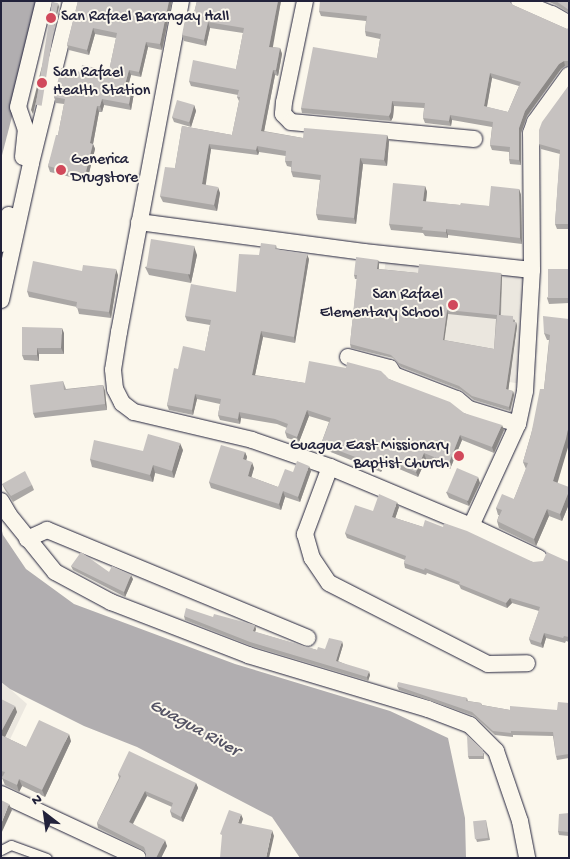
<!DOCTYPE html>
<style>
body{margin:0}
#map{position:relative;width:570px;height:859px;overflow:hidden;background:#fbf7ec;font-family:"Gochi Hand",sans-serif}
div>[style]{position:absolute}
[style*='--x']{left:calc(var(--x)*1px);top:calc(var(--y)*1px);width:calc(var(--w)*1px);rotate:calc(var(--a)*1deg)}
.built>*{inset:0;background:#ebe7df}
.water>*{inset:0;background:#b1aeb0}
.roads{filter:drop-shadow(0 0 1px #22223b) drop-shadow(0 0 1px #22223b)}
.lane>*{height:9px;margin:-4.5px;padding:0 4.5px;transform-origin:4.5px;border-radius:4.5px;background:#fbf7ec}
.street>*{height:16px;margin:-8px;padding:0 8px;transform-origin:8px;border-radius:8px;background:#fbf7ec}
.wall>*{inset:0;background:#aaa7a5}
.shaded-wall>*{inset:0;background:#8b8886}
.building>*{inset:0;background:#c6c2c0;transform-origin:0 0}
.dots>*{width:14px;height:14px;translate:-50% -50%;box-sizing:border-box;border:2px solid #fbf7ec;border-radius:50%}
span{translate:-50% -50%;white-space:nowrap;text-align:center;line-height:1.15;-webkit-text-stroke:4px #fbf7ec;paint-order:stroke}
.poi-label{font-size:16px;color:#22223b}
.left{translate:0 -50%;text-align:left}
.right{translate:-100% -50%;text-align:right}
.water-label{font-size:18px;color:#545364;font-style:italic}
.frame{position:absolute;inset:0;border:2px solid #22223b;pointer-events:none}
.north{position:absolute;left:20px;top:789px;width:50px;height:50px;-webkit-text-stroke:4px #fbf7ec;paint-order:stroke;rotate:330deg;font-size:14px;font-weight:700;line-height:20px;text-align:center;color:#22223b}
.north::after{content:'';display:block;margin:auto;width:18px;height:22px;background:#22223b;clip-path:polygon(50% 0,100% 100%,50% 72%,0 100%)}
</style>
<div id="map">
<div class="built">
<i style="clip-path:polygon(386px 258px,527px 273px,521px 384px,451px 372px,376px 337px)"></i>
<i style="clip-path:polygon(1px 681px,27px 704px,1px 758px)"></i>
</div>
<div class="water">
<i style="clip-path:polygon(1px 1px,42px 1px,1px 159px)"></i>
<i style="clip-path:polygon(1px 527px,3px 535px,26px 569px,74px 604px,235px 664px,390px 711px,448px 738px,465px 818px,466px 858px,300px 858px,272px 817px,137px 747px,84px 726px,10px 689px,1px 682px)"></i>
</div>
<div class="roads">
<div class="lane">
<i style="--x:1;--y:850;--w:11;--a:-27"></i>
<i style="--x:11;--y:845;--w:38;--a:20"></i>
</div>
<div class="street">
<i style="--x:181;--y:1;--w:337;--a:100.6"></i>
<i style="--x:119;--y:332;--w:38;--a:99"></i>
<i style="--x:113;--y:370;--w:19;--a:84"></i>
<i style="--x:115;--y:389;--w:16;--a:63"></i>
<i style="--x:122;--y:403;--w:15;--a:37"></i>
<i style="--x:134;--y:412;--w:121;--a:13.3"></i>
<i style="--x:252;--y:440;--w:83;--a:19.1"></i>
<i style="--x:330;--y:467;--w:153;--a:22.7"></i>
<i style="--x:471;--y:526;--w:75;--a:25.2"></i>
<i style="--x:305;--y:1;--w:103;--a:101.7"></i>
<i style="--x:284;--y:102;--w:12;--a:95"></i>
<i style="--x:283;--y:114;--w:11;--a:45"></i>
<i style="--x:291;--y:122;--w:184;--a:5.3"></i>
<i style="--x:519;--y:1;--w:35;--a:22"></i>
<i style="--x:552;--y:14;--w:20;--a:30"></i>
<i style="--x:23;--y:157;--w:27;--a:-84"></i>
<i style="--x:26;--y:130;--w:24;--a:-109"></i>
<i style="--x:18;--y:107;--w:109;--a:-76.2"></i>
<i style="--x:139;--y:222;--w:227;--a:7.6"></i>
<i style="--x:364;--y:252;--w:169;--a:6.1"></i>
<i style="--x:1;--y:244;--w:30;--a:-75"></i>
<i style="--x:1;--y:300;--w:140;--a:-77.6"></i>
<i style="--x:31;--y:163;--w:167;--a:-76.1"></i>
<i style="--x:348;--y:357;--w:43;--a:14.7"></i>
<i style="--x:390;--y:368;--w:8;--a:60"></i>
<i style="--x:394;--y:375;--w:67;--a:20.9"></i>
<i style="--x:457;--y:399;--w:16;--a:40"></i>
<i style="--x:469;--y:409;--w:51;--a:17"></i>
<i style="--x:330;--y:467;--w:72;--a:110.5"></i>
<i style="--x:305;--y:534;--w:25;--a:74"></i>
<i style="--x:312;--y:558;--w:30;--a:56"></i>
<i style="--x:329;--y:583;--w:178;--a:27"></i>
<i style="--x:488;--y:664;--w:39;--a:-1"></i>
<i style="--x:1;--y:501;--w:16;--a:60"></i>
<i style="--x:9;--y:515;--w:73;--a:51.1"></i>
<i style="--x:55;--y:572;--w:64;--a:28.2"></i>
<i style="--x:111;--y:602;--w:147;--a:21.1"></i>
<i style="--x:248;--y:655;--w:188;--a:16.7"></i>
<i style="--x:428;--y:709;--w:45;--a:20.9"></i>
<i style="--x:470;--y:725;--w:37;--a:45"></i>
<i style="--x:496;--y:751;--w:74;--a:71.1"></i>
<i style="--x:520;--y:821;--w:38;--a:79"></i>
<i style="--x:471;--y:526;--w:112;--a:-65.3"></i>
<i style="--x:518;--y:424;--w:34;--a:-78"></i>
<i style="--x:525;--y:391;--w:121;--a:-86.7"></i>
<i style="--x:532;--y:270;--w:137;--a:-90.4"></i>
<i style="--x:531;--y:133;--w:12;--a:-70"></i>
<i style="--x:535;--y:122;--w:58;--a:-54.1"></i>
<i style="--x:27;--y:539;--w:22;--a:-24"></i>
<i style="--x:47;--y:530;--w:282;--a:22.5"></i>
<i style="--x:1;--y:794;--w:151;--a:25"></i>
</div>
</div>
<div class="wall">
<i style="clip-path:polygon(78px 1px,172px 1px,162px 50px,148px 47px,141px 77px,131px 75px,128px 86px,134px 93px,131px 110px,104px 105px,102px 112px,99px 112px,93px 144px,95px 149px,87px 181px,50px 172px,48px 166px,58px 135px,64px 104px,56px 103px,54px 97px,81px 72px,109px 71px,116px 38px,95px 34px,89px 55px,69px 50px,67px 45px)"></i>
<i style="clip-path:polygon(197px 1px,281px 1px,272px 47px,280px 48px,282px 54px,278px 76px,275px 75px,264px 131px,303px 138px,387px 135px,389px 141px,387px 166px,363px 164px,356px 224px,318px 220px,316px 214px,320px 180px,293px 177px,291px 171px,291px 167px,287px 166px,285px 161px,286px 156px,259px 152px,258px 155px,211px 149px,205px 185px,220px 193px,217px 211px,163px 202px,160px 196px,175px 168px,182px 126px,232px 135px,239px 101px,237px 97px,238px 95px,191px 86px,189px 81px,236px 69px,243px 33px,210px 28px,206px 46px,184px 41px,182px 35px,193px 17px)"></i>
<i style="clip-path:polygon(547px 1px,569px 1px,569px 13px,556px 5px)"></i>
<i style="clip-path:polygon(evenodd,510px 3px,513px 5px,567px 29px,569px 28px,569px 66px,565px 66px,561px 69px,527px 116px,521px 133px,521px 165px,510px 164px,509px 159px,509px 152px,492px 150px,490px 145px,492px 127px,452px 120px,451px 126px,425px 123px,423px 118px,424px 108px,394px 106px,393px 117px,391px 121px,302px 113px,301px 108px,377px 58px,380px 39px,366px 36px,365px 31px,366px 21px,321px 16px,319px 11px,510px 3px,492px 78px,519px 86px,508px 112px,487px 107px,492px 78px)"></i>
<i style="clip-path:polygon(569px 85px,569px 229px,557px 229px,555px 224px,560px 154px,541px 149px,539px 144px)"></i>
<i style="clip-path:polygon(194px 105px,196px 111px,191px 127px,174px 122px,172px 117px)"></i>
<i style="clip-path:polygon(425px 186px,427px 192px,426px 202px,460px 205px,489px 206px,519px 189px,521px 195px,522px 244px,448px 235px,448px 238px,425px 236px,423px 233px,391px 230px,389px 224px)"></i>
<i style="clip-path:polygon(276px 245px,277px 249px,309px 259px,295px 343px,263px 337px,255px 375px,305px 383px,389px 379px,464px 413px,504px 430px,494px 453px,462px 440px,450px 469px,426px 459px,418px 477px,385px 463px,381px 472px,323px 449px,321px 444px,329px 422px,309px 416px,299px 442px,287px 438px,285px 432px,287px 428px,277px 424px,241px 418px,240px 424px,220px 420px,218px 415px,220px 404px,197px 399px,193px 415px,169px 410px,167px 405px,178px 369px,205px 351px,210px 325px,187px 321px,185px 316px,236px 292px,259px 255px)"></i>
<i style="clip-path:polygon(197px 255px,191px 283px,149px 275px,145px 267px)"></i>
<i style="clip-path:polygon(evenodd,378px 260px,379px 264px,379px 269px,418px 273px,502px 277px,501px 315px,515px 320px,515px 322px,516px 322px,517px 326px,508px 390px,513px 391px,514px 395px,510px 411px,474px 400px,461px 390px,401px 367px,393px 358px,351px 348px,350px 344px,357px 279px,355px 279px,354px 275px,378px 260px,448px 314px,496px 319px,494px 349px,444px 340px,448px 314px)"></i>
<i style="clip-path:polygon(569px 269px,569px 303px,549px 304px,547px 298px)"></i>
<i style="clip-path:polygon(82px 271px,118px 275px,111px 318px,79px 314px,77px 307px,29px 297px,27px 291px)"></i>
<i style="clip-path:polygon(569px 319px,557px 483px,569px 491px,569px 504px,562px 521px,549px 516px,536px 546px,499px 528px,497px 521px,499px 515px,498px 515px,496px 508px,514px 499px,526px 469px,523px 462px,544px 389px,549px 340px,547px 340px,544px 333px)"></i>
<i style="clip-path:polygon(64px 333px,64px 354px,39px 354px,39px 361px,24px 360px,22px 355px)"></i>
<i style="clip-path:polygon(63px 381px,66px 389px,103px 385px,105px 391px,107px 410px,35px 418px,33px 413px)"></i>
<i style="clip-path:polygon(183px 450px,174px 478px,155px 473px,153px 482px,92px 467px,90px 459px)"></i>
<i style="clip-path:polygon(245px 452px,247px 457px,246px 460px,254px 468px,251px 477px,278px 487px,293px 472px,311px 471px,300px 502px,285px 497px,281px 510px,211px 488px,209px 482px)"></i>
<i style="clip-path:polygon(480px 483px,469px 506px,449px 498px,446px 492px)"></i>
<i style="clip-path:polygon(2px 484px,32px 485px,34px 490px,13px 502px,5px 490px)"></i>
<i style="clip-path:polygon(399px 507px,395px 518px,533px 562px,569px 562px,569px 642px,566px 641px,565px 643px,546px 638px,543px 648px,531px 644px,529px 639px,539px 611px,512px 603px,507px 608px,461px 589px,459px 585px,427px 573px,426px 575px,405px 568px,404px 563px,405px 560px,347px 538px,345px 533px,373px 511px)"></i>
<i style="clip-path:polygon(71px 566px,109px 572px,133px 579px,125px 597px,73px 570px)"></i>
<i style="clip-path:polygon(184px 616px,213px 617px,256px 629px,255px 632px,317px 650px,325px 649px,343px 645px,338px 661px,370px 675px,368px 681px,251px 646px,185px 620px)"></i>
<i style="clip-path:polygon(397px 686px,467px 698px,468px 701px,481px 703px,482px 705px,510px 710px,557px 710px,569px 703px,569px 758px,557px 760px,556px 756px,553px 736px,513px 735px,513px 737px,495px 735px,474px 716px,399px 690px)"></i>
<i style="clip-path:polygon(1px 699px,17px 712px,5px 737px,26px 747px,71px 741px,45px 797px,22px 786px,19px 792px,5px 785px,2px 778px,3px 777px,1px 776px)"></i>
<i style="clip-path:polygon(484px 753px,484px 759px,469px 759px,468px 756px)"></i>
<i style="clip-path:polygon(118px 774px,196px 783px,198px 788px,183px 822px,172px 817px,170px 811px,172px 807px,147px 796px,133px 824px,167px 846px,161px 858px,146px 858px,146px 852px,98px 828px,97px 823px,119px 778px)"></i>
<i style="clip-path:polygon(569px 813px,569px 836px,559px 835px,558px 831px)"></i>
<i style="clip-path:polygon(486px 820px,490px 840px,477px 842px,476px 839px)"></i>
</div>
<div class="shaded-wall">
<i style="clip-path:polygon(169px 1px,172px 1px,162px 50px,160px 44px)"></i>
<i style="clip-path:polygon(278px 1px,281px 1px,272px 52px,269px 47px)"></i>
<i style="clip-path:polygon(58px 3px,59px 7px,33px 114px,31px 110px)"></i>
<i style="clip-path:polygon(208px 22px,210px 28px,206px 46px,204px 40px)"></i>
<i style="clip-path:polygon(93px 28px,95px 34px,89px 55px,87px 50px)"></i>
<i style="clip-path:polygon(146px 42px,148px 47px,141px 77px,139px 72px)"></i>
<i style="clip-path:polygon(280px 48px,282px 54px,278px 76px,276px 70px)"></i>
<i style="clip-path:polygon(564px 61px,565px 66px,561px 69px,527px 116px,521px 133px,521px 165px,519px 160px,519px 128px,525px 111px,559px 64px)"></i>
<i style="clip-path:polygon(129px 70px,131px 75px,127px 91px,125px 85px)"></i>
<i style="clip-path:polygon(273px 70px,275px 75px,263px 137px,261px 131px)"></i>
<i style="clip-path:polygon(490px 73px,492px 78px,486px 111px,484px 106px)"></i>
<i style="clip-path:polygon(132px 87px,134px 93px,131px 110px,129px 104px)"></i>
<i style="clip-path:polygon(102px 99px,104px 105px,102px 112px,100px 106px)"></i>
<i style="clip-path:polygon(392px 101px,394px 106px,393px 117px,391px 121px,389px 116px)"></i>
<i style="clip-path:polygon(194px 105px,196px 111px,191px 127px,189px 121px)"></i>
<i style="clip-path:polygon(97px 106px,99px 112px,93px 144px,95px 149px,87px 181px,85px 176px,90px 143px)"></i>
<i style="clip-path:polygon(450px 115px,452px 120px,451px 126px,449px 121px)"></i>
<i style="clip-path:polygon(387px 135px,389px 141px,387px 166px,384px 160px)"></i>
<i style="clip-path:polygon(209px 144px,211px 149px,205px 190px,202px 184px)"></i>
<i style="clip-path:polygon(257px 146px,259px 152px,258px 155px,256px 150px)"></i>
<i style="clip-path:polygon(360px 158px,363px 164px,356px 224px,354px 218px)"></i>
<i style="clip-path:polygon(425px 186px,427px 192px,425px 208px,423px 201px)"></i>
<i style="clip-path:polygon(218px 187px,220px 193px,217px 211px,214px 205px)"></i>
<i style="clip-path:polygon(519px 189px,521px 195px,522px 244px,520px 238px)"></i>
<i style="clip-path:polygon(446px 229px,448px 235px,448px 238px,446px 232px)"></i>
<i style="clip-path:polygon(194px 246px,197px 255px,191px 283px,188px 274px)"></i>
<i style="clip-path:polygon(307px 254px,309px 259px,295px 343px,294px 337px)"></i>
<i style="clip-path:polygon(378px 260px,379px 264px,378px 273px,377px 269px)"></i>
<i style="clip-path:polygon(116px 269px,118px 275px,111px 318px,109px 312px)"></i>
<i style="clip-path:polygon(501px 273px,502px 277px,500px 319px,499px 315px)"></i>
<i style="clip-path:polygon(447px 310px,448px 314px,444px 343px,443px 340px)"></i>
<i style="clip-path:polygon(516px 322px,517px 326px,508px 393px,506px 389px)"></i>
<i style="clip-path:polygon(62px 328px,64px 333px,64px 354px,61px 348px)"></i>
<i style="clip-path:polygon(261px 331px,263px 337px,254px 380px,252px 375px)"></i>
<i style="clip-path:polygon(37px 348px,39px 354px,39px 361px,37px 355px)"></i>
<i style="clip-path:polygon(103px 385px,105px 391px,107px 410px,105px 404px)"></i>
<i style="clip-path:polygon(513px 391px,514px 395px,510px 411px,509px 407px)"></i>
<i style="clip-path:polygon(195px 394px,197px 399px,193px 415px,192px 410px)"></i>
<i style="clip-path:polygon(307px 410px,309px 416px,299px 442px,297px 437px)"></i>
<i style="clip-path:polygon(239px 412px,241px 418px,240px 424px,238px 419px)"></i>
<i style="clip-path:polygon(569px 424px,569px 444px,556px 488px,553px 481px)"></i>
<i style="clip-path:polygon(502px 425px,504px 430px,494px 453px,492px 447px)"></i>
<i style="clip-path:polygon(460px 435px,462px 440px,450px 469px,449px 463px)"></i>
<i style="clip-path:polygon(180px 443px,183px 450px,174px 478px,172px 471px)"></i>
<i style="clip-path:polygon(245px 452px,247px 457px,245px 465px,243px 459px)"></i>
<i style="clip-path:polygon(424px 453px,426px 459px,418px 477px,416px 472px)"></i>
<i style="clip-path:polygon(383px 458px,385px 463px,381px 472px,379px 466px)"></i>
<i style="clip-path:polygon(252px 462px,254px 468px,250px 482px,248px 476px)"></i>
<i style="clip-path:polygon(153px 465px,155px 473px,153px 482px,150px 475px)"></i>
<i style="clip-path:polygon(309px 466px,311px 471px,300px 502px,298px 497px)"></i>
<i style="clip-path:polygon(478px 477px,480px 483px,469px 506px,467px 501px)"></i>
<i style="clip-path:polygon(283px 491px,285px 497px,281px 510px,279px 504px)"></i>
<i style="clip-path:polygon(569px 491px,569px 504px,562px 521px,560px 514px)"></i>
<i style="clip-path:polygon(397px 502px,399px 507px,394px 522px,392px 517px)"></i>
<i style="clip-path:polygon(547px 509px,549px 516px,536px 546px,534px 539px)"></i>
<i style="clip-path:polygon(131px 575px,133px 579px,125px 597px,124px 592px)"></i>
<i style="clip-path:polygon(510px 598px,512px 603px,507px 608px,506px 603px)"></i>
<i style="clip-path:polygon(255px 625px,256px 629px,254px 635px,253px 631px)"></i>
<i style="clip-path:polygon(544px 633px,546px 638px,543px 648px,541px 643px)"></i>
<i style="clip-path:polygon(342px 641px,343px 645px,337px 665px,336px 661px)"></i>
<i style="clip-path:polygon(369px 671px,370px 675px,368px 681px,367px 677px)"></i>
<i style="clip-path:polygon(15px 706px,17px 712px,3px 741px,1px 737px,1px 732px)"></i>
<i style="clip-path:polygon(69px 734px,71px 741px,45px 797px,42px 790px)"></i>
<i style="clip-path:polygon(19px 779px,22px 786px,19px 792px,17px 785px)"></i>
<i style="clip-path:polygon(196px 783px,198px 788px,183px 822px,181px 817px)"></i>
<i style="clip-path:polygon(145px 791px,147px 796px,131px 827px,129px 822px)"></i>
<i style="clip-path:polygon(9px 804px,12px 810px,1px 834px,1px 824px)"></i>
<i style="clip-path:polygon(241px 814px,243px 819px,240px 828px,238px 823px)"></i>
<i style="clip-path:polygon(272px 830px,274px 836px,269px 858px,266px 858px)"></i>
<i style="clip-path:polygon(165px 840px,167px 846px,161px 858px,156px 858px)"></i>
</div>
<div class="building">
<i style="clip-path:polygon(78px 1px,169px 1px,160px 44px,146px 42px,139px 72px,129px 70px,125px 85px,132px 87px,129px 104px,102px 99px,100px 106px,97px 106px,90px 143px,93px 144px,85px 176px,48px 166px,56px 135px,58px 135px,65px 99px,54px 97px,61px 68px,81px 72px,82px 65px,109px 71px,117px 33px,93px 28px,87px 50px,67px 45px)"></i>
<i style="clip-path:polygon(197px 1px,278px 1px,269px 47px,280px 48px,276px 70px,273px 70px,261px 131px,303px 138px,304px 128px,387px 135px,384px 160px,360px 158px,354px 218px,316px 214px,321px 175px,291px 171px,292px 161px,285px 161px,286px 151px,257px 146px,256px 150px,209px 144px,202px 184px,218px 187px,214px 205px,160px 196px,165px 167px,175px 168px,182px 126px,232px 135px,240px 97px,237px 97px,239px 90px,189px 81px,193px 60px,236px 69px,244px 28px,208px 22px,204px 40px,182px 35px,186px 14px,193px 17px)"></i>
<i style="clip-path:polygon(evenodd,320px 1px,509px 1px,513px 5px,567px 29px,569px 28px,569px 61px,564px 61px,559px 64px,525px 111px,519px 128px,519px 160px,509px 159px,510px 147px,490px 145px,493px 122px,450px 115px,449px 121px,423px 118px,425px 103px,392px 101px,391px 112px,389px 116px,301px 108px,313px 47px,377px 58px,381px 34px,365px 31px,367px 16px,319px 11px,320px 1px,490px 73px,521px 82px,508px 112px,484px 106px,490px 73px)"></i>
<i style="clip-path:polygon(556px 1px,569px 1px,569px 10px)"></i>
<i style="left:52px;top:2px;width:6px;height:104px;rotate:9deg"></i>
<i style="clip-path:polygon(569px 85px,569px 224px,555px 224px,560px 150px,539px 144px,539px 130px,542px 122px)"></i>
<i style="left:177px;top:100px;width:18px;height:18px;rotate:16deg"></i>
<i style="clip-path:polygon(393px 183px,425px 186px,423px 201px,460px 205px,461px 203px,489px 206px,491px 186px,519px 189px,520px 238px,446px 229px,446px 232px,422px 230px,423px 227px,389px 224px)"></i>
<i style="left:151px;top:239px;width:44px;height:29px;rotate:9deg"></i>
<i style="clip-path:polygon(261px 243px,276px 245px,275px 249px,307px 254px,294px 337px,261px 331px,252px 375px,305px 383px,309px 361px,346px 368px,347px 362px,381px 371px,389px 379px,450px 402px,464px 413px,502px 425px,492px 447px,460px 435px,449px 463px,424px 453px,416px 472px,383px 458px,379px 466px,321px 444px,331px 418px,307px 410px,297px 437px,285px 432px,288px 424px,275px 419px,239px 412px,238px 419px,218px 415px,221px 399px,195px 394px,192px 410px,167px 405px,174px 368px,178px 369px,183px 346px,205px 351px,211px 320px,185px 316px,191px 284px,236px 292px,239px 254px,259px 255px)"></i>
<i style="clip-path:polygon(evenodd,356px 257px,378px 260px,377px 269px,418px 273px,419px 264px,501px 273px,499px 315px,513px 316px,513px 322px,516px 322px,506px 389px,513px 391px,509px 407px,472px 396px,459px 386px,399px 363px,391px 355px,350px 344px,357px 275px,354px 275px,356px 257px,447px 310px,497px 315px,494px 349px,443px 340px,447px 310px)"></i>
<i style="clip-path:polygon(33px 261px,82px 271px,83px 265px,116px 269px,109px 312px,76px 308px,77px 302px,27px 291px)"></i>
<i style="left:548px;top:269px;width:21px;height:29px"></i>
<i style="clip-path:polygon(543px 316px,569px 319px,569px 424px,566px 439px,553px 481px,569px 487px,569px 491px,560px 514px,547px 509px,534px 539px,497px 521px,502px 510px,496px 508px,502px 494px,514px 499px,528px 463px,523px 462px,531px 435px,540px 389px,544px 389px,550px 335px,544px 333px)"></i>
<i style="clip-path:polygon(22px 327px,62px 328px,61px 348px,37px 348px,37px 355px,22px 355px)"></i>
<i style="clip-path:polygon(63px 381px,64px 390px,103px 385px,105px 404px,33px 413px,30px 385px)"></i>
<i style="clip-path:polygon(148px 434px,180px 443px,172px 471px,153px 465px,150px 475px,90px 459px,94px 440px,143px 451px)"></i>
<i style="clip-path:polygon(221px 445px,245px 452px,243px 459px,252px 462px,248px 476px,278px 487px,285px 469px,293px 472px,297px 461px,309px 466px,298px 497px,283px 491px,279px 504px,209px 482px)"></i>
<i style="left:457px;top:468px;width:23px;height:26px;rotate:23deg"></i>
<i style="clip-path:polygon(25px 471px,32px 485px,11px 496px,2px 484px)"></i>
<i style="clip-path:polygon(379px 494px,397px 502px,392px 517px,423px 527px,425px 520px,443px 527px,444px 523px,467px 531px,533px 562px,543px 561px,547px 552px,569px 562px,569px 637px,564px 636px,563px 638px,544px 633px,541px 643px,529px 639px,540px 607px,510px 598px,506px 603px,459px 584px,460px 582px,425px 568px,424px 570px,404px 563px,406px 556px,345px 533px,355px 505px,373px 511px)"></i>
<i style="clip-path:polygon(81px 552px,109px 572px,112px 566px,131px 575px,124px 592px,71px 566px)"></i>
<i style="clip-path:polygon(186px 608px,213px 617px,214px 614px,255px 625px,253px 631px,317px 650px,318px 647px,325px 649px,329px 638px,342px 641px,336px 661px,369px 671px,367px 677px,250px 642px,184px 616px)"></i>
<i style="clip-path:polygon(398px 682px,467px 698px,466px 701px,481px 703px,481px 705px,510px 710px,510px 706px,557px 710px,558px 702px,569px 703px,569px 754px,556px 756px,553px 732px,511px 731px,511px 733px,493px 731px,472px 712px,397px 686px)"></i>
<i style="clip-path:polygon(1px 699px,15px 706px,1px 732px)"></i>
<i style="clip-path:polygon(39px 720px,69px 734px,42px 790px,19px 779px,17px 785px,2px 778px,5px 772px,1px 771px,1px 735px,26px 747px)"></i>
<i style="clip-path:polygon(467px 735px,483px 750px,483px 756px,468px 756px)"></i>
<i style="clip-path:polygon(129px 751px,196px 783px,181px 817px,170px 811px,173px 803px,145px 791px,129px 822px,165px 840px,156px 858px,146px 858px,146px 852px,144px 847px,97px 823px,121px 776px,118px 774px)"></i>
<i style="clip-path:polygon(1px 800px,9px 804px,1px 824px)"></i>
<i style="clip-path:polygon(229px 810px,241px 814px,238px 823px,272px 830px,266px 858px,220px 858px,222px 835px,220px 834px)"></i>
<i style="clip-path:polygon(569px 813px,569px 832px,558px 831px,559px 814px)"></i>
<i style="left:486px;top:820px;width:18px;height:13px;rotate:84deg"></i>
</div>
<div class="dots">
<i style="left:51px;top:18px;background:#d1495b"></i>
<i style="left:42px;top:83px;background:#d1495b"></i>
<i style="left:61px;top:170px;background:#d1495b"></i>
<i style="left:453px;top:305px;background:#d1495b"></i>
<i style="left:459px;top:456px;background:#d1495b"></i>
</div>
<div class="poi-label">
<span class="left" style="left:61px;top:18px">San Rafael Barangay Hall</span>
<span class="left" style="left:53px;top:83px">San Rafael<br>Health Station</span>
<span class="left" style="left:71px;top:170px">Generica<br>Drugstore</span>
<span class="right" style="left:443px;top:305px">San Rafael<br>Elementary School</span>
<span class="right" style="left:449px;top:456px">Guagua East Missionary<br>Baptist Church</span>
</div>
<div class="water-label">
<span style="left:194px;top:729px;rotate:29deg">Guagua River</span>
</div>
<div class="frame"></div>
<div class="north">N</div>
</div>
